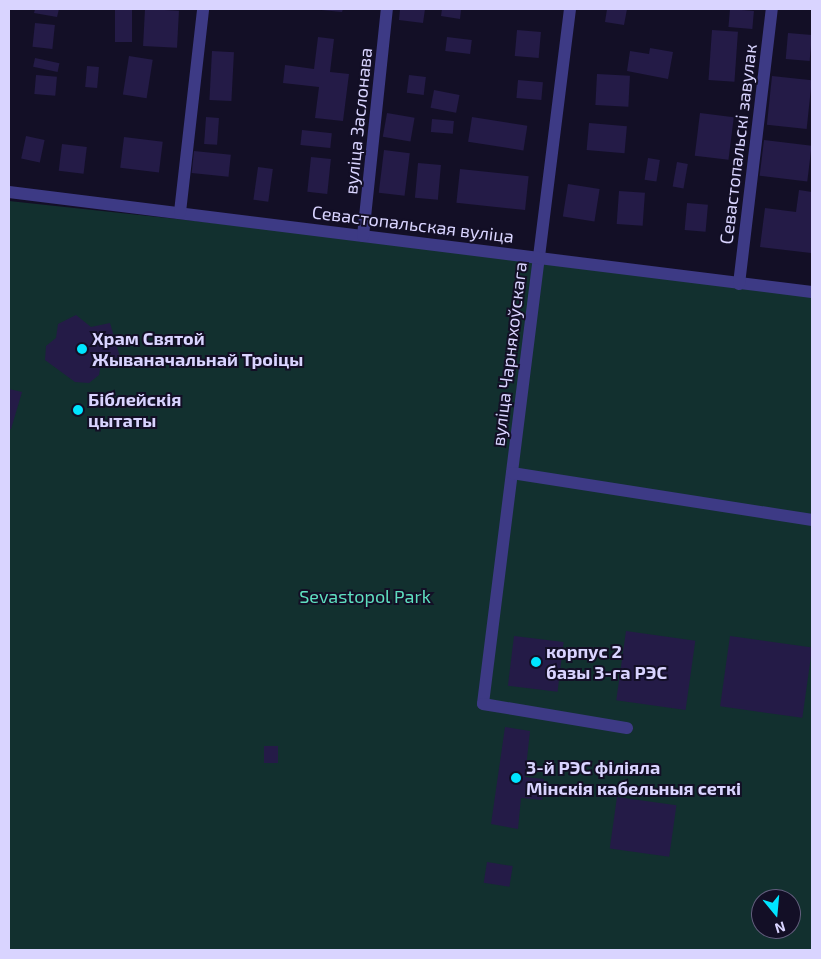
<!DOCTYPE html>
<meta charset="utf-8">
<style>
body{margin:0}
#map{position:relative;width:821px;height:959px;overflow:hidden;background:#130f26;font-family:"Exo 2",sans-serif}
div>[style]{position:absolute}
[style*='--x']{left:calc(var(--x)*1px);top:calc(var(--y)*1px);width:calc(var(--w)*1px);rotate:calc(var(--a)*1deg)}
.green>*{inset:0;background:#12302f}
.building>*{inset:0;background:#241b47;transform-origin:0 0}
.minor>*{height:12px;margin:-6px;padding:0 6px;transform-origin:6px;border-radius:6px;background:#3d3a85}
.dots>*{width:14px;height:14px;translate:-50% -50%;box-sizing:border-box;border:2px solid #130f26;border-radius:50%}
span{translate:-50% -50%;white-space:nowrap;text-align:center;line-height:1.15;-webkit-text-stroke:4px #130f26;paint-order:stroke}
.street-label{font-size:18px;color:#d9d4ff}
.poi-label{font-size:18px;color:#d9d4ff;font-weight:700}
.left{translate:0 -50%;text-align:left}
.park-label{font-size:18px;color:#5fe0c0}
.frame{position:absolute;inset:0;border:10px solid #d9d4ff;pointer-events:none}
.north{position:absolute;left:751px;top:889px;width:50px;height:50px;box-sizing:border-box;background:#130f26;border:1px solid #625e7d;border-radius:50%;rotate:163deg;font-size:14px;font-weight:700;line-height:20px;text-align:center;color:#d9d4ff}
.north::after{content:'';display:block;margin:auto;width:18px;height:22px;background:#00e5ff;clip-path:polygon(50% 0,100% 100%,50% 72%,0 100%)}
</style>
<div id="map">
<div class="green">
<i style="clip-path:polygon(evenodd,9px 201px,539px 258px,812px 294px,812px 950px,9px 950px,9px 201px,761px 899px,791px 899px,791px 929px,761px 929px,761px 899px)"></i>
</div>
<div class="building">
<i style="clip-path:polygon(35px 9px,59px 9px,57px 17px,34px 13px)"></i>
<i style="left:115px;top:9px;width:17px;height:33px"></i>
<i style="left:145px;top:9px;width:34px;height:37px;rotate:3deg"></i>
<i style="clip-path:polygon(311px 9px,343px 9px,342px 12px)"></i>
<i style="clip-path:polygon(400px 9px,425px 9px,423px 23px,399px 20px)"></i>
<i style="clip-path:polygon(442px 9px,461px 10px,460px 19px,441px 16px)"></i>
<i style="clip-path:polygon(607px 9px,627px 9px,624px 25px,605px 22px)"></i>
<i style="left:730px;top:9px;width:24px;height:18px;rotate:5deg"></i>
<i style="left:35px;top:23px;width:20px;height:24px;rotate:6deg"></i>
<i style="left:517px;top:30px;width:24px;height:26px;rotate:5deg"></i>
<i style="left:712px;top:30px;width:26px;height:50px;rotate:4deg"></i>
<i style="left:788px;top:33px;width:24px;height:26px;rotate:5deg"></i>
<i style="clip-path:polygon(318px 37px,334px 39px,330px 72px,349px 74px,343px 121px,315px 118px,319px 87px,283px 83px,285px 65px,314px 69px)"></i>
<i style="left:447px;top:37px;width:25px;height:14px;rotate:7deg"></i>
<i style="clip-path:polygon(650px 48px,673px 52px,668px 79px,627px 71px,630px 51px,649px 54px)"></i>
<i style="left:212px;top:51px;width:22px;height:49px;rotate:3deg"></i>
<i style="left:129px;top:56px;width:24px;height:39px;rotate:9deg"></i>
<i style="left:35px;top:58px;width:25px;height:9px;rotate:12deg"></i>
<i style="left:87px;top:66px;width:12px;height:21px;rotate:5deg"></i>
<i style="left:597px;top:74px;width:33px;height:31px;rotate:3deg"></i>
<i style="left:36px;top:75px;width:21px;height:19px;rotate:5deg"></i>
<i style="left:409px;top:75px;width:17px;height:18px;rotate:7deg"></i>
<i style="left:772px;top:76px;width:40px;height:49px;rotate:6deg"></i>
<i style="left:518px;top:80px;width:25px;height:18px;rotate:5deg"></i>
<i style="left:434px;top:90px;width:26px;height:18px;rotate:11deg"></i>
<i style="left:387px;top:113px;width:28px;height:24px;rotate:10deg"></i>
<i style="left:700px;top:113px;width:34px;height:43px;rotate:7deg"></i>
<i style="left:206px;top:117px;width:13px;height:27px;rotate:4deg"></i>
<i style="left:472px;top:117px;width:56px;height:25px;rotate:9deg"></i>
<i style="left:432px;top:119px;width:22px;height:13px;rotate:5deg"></i>
<i style="left:589px;top:123px;width:38px;height:27px;rotate:5deg"></i>
<i style="left:302px;top:130px;width:30px;height:15px;rotate:6deg"></i>
<i style="left:26px;top:136px;width:19px;height:23px;rotate:12deg"></i>
<i style="left:124px;top:137px;width:39px;height:31px;rotate:7deg"></i>
<i style="left:764px;top:140px;width:48px;height:36px;rotate:7deg"></i>
<i style="left:62px;top:144px;width:25px;height:27px;rotate:7deg"></i>
<i style="left:384px;top:150px;width:26px;height:43px;rotate:7deg"></i>
<i style="left:194px;top:151px;width:37px;height:22px;rotate:6deg"></i>
<i style="left:311px;top:157px;width:20px;height:35px;rotate:6deg"></i>
<i style="left:648px;top:158px;width:12px;height:22px;rotate:9deg"></i>
<i style="left:677px;top:162px;width:11px;height:25px;rotate:10deg"></i>
<i style="left:418px;top:163px;width:23px;height:35px;rotate:5deg"></i>
<i style="left:258px;top:167px;width:15px;height:33px;rotate:8deg"></i>
<i style="left:460px;top:169px;width:69px;height:34px;rotate:6deg"></i>
<i style="left:568px;top:184px;width:32px;height:33px;rotate:9deg"></i>
<i style="clip-path:polygon(799px 190px,812px 192px,811px 253px,760px 247px,765px 208px,796px 212px)"></i>
<i style="left:619px;top:191px;width:26px;height:33px;rotate:4deg"></i>
<i style="left:687px;top:203px;width:21px;height:27px;rotate:5deg"></i>
<i style="clip-path:polygon(76px 315px,91px 327px,110px 323px,120px 357px,101px 363px,99px 375px,89px 383px,75px 382px,45px 360px,46px 346px,56px 338px,58px 324px)"></i>
<i style="clip-path:polygon(9px 389px,22px 392px,11px 429px,9px 429px)"></i>
<i style="left:626px;top:631px;width:70px;height:70px;rotate:8deg"></i>
<i style="left:514px;top:636px;width:50px;height:50px;rotate:7deg"></i>
<i style="left:730px;top:636px;width:83px;height:71px;rotate:8deg"></i>
<i style="clip-path:polygon(505px 727px,530px 731px,525px 777px,544px 779px,542px 800px,521px 798px,518px 829px,491px 824px)"></i>
<i style="left:264px;top:746px;width:14px;height:17px"></i>
<i style="left:617px;top:797px;width:60px;height:52px;rotate:8deg"></i>
<i style="left:487px;top:862px;width:26px;height:21px;rotate:9deg"></i>
</div>
<div class="minor">
<i style="--x:570;--y:9;--w:700;--a:97.14"></i>
<i style="--x:483;--y:704;--w:146;--a:9.5"></i>
<i style="--x:9;--y:192;--w:809;--a:7.1"></i>
<i style="--x:180;--y:212;--w:204;--a:-83.5"></i>
<i style="--x:363;--y:236;--w:228;--a:-84"></i>
<i style="--x:739;--y:284;--w:277;--a:-83.2"></i>
<i style="--x:512;--y:473;--w:304;--a:8.9"></i>
</div>
<div class="dots">
<i style="left:82px;top:349px;background:#00e5ff"></i>
<i style="left:78px;top:410px;background:#00e5ff"></i>
<i style="left:536px;top:662px;background:#00e5ff"></i>
<i style="left:516px;top:778px;background:#00e5ff"></i>
</div>
<div class="street-label">
<span style="left:358px;top:121px;rotate:-84deg">вуліца Заслонава</span>
<span style="left:738px;top:144px;rotate:-83deg">Севастопальскі завулак</span>
<span style="left:413px;top:224px;rotate:7deg">Севастопальская вуліца</span>
<span style="left:509px;top:354px;rotate:-83deg">вуліца Чарняхоўскага</span>
</div>
<div class="poi-label">
<span class="left" style="left:92px;top:349px">Храм Святой<br>Жываначальнай Троіцы</span>
<span class="left" style="left:88px;top:410px">Біблейскія<br>цытаты</span>
<span class="left" style="left:546px;top:662px">корпус 2<br>базы 3-га РЭС</span>
<span class="left" style="left:526px;top:778px">3-й РЭС філіяла<br>Мінскія кабельныя сеткі</span>
</div>
<div class="park-label">
<span style="left:365px;top:596px">Sevastopol Park</span>
</div>
<div class="frame"></div>
<div class="north">N</div>
</div>
